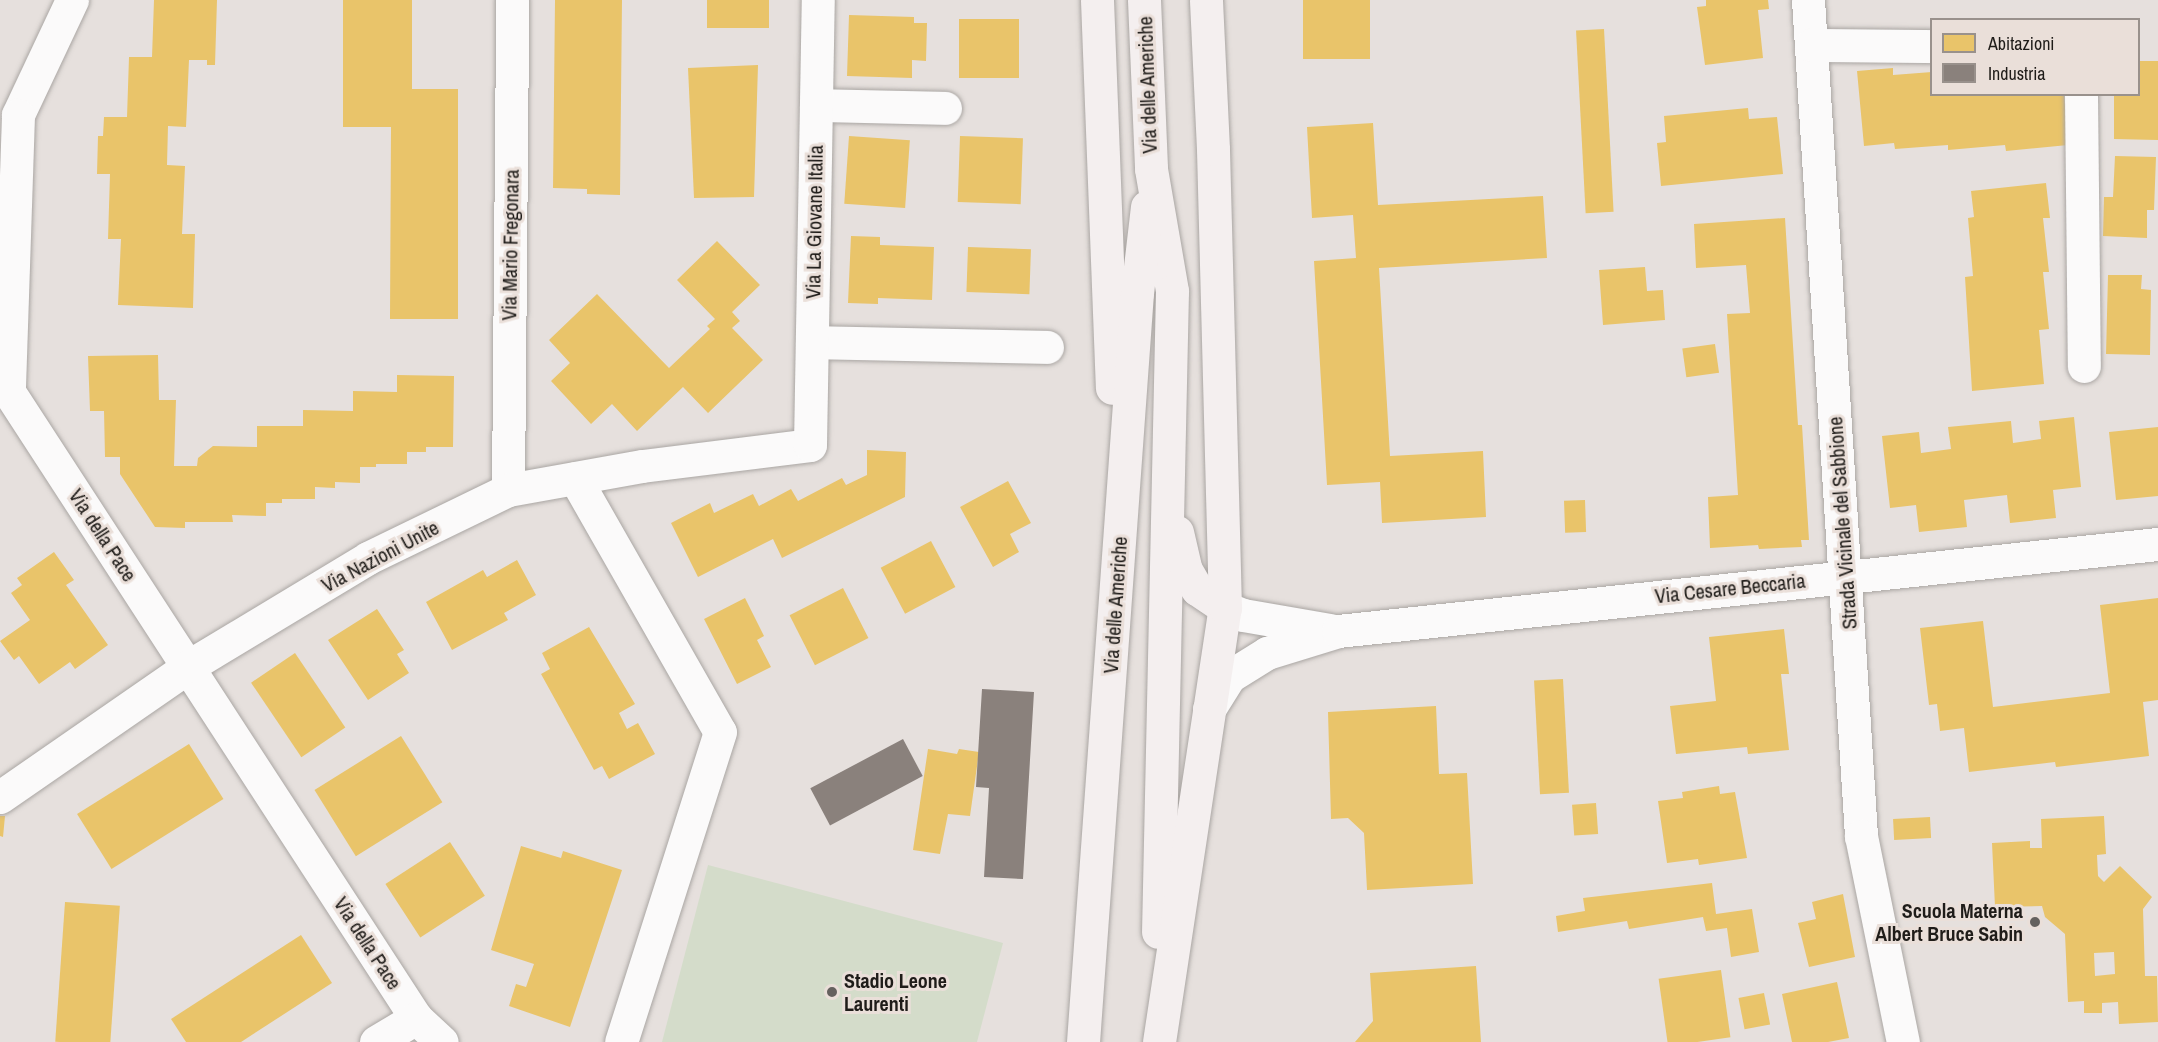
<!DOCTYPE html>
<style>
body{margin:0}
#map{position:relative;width:2158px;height:1042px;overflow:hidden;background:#e6e0dd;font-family:"Archivo Narrow",sans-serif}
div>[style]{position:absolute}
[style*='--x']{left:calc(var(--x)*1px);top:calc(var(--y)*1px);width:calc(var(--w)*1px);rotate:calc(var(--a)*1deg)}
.green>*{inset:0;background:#d4dcca}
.homes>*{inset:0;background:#e9c46a;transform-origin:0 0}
.industry>*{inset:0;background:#8a817c;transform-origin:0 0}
.roads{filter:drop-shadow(0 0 2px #aaa6a3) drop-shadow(0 0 2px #aaa6a3)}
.minor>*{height:33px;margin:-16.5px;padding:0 16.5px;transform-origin:16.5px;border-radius:16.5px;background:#fbfafa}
.primary>*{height:33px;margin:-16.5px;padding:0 16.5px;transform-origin:16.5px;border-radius:16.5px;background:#f4efef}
.dots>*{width:16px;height:16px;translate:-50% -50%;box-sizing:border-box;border:3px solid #eadfd9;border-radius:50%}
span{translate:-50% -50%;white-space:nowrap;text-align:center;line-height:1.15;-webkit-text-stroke:6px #eadfd9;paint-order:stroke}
.street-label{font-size:20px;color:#1f1c19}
.poi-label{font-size:20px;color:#1f1c19;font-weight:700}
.right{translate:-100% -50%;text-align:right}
.left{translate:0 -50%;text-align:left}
.legend{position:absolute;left:1930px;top:18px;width:210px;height:78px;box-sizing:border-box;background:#eadfd9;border:2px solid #99918c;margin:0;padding:8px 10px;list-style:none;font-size:18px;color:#1f1c19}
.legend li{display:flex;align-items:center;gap:12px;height:30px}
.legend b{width:30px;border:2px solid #99918c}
</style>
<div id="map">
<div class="green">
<i style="clip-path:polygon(708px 865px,1003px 943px,977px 1042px,662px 1042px)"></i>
</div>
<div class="homes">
<i style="clip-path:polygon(154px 0,217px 0,215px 65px,207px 65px,207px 60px,189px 60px,186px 127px,168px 126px,167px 165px,185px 166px,182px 234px,195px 234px,193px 308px,118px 305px,121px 239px,108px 239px,110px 174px,97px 174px,98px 136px,103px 136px,104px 117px,127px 117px,129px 57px,152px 57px)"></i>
<i style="clip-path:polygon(343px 0,412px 0,412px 89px,458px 89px,458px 319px,390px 319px,391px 127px,343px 127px)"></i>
<i style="clip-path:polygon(555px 0,622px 0,620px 195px,587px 194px,587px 189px,553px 188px)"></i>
<i style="left:707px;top:0;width:62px;height:28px"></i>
<i style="left:1303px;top:0;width:67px;height:59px"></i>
<i style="clip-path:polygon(1706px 0,1768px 0,1769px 9px,1758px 10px,1763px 58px,1705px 65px,1697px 7px,1706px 6px)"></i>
<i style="clip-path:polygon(849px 15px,914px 17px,914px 23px,927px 23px,926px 61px,912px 60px,912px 78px,847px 76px)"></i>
<i style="left:959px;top:19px;width:60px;height:59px"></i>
<i style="left:1604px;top:29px;width:183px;height:28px;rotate:87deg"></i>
<i style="clip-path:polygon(2138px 61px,2158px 61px,2158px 140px,2114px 139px,2114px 94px,2138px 94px)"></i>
<i style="clip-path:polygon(758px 65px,754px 197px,694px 198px,688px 68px)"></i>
<i style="clip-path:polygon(1893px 68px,1893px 75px,1932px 72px,1932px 94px,2064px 94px,2068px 145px,2006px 151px,2005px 145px,1948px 150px,1948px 145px,1895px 149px,1894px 143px,1864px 146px,1857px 71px)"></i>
<i style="clip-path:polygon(1748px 108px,1749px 119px,1777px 117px,1783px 174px,1661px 186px,1657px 143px,1666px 142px,1664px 116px)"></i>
<i style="clip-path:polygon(1373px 123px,1378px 205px,1543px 196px,1547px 258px,1379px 268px,1390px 456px,1483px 451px,1486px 517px,1382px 523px,1380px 482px,1327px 485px,1314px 261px,1356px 258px,1353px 215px,1312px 218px,1307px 127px)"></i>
<i style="left:849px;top:136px;width:61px;height:68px;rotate:4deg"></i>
<i style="left:960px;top:136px;width:63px;height:66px;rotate:2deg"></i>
<i style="clip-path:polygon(2115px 156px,2156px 157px,2154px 210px,2147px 210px,2147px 238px,2103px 236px,2104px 197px,2113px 197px)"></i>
<i style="clip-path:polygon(2046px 183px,2050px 218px,2043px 218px,2049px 272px,2043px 272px,2049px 329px,2039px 330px,2044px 384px,1972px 391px,1965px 277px,1973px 276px,1968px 218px,1974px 217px,1971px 191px)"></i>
<i style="clip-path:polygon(1785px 218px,1798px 425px,1802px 425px,1809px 540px,1801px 540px,1802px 547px,1759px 549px,1758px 545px,1710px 548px,1708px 497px,1738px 495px,1727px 314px,1750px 313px,1746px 265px,1696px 268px,1694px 224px)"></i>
<i style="clip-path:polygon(851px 236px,880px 237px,880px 245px,934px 247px,932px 300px,878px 298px,878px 304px,848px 303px)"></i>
<i style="clip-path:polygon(717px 241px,760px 285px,732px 312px,740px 321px,732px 328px,763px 360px,708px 413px,683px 387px,637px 431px,612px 404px,591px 424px,551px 381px,570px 363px,549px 340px,597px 294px,669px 368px,710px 329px,707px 326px,715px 319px,677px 280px)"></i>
<i style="left:968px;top:247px;width:63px;height:45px;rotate:2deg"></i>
<i style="clip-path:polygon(1645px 267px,1647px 291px,1663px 290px,1665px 320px,1603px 325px,1599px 270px)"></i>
<i style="clip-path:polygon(2108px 275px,2142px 275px,2141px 289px,2151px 290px,2150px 355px,2106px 354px)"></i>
<i style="left:1715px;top:344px;width:29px;height:33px;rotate:82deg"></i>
<i style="clip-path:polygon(158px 355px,159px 400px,176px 400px,174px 466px,197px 466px,198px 458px,213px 446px,257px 447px,257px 426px,303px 426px,303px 410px,353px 411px,353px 391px,397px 392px,397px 375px,454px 376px,453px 447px,426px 447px,426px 452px,407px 452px,407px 464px,376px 464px,376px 467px,360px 467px,360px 483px,335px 482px,335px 488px,315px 487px,315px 499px,282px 499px,282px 503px,266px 503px,266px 516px,232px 515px,233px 522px,185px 522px,185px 528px,155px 527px,120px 474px,120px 457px,105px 457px,104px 411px,90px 411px,88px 356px)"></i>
<i style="clip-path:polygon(2074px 417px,2081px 487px,2053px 490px,2056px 518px,2010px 523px,2007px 495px,1964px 500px,1967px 527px,1919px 532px,1916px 505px,1890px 508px,1882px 436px,1919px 432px,1921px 453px,1951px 449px,1948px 427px,2011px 421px,2013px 443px,2041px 439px,2039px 421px)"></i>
<i style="clip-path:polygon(2158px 427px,2158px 496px,2116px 500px,2109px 432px)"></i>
<i style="clip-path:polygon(867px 450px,906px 452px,905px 497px,782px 558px,773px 539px,698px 577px,671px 523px,710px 503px,714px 513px,753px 494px,759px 506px,791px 489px,798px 501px,842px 478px,846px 485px,867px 475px)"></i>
<i style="clip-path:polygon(1008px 481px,1031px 523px,1010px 534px,1019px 552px,993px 567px,960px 507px)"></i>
<i style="left:1585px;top:500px;width:32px;height:21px;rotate:88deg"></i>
<i style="left:931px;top:541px;width:52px;height:57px;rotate:62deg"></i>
<i style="clip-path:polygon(54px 552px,74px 580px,66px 585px,108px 645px,75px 669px,70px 662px,39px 684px,19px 656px,14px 660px,0 641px,30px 620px,11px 593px,22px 585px,17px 578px)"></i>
<i style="clip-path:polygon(517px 560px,536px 595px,504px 613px,508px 620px,452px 650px,426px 602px,483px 570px,487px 577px)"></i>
<i style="left:843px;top:588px;width:56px;height:60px;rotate:63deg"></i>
<i style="clip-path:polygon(745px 598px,764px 636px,757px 640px,771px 667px,737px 684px,704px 619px)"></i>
<i style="clip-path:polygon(2158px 598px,2158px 700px,2143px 702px,2149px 756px,2056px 767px,2055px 762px,1969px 772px,1964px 728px,1940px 731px,1937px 704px,1929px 705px,1920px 628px,1983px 621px,1993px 707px,2110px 693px,2100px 605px)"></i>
<i style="clip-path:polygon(377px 609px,404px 650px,397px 654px,409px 673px,368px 700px,328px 640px)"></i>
<i style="clip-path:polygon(589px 627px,635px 704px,619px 713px,627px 729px,638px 723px,655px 754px,609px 779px,602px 766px,594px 770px,541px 674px,550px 669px,542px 653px)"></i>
<i style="clip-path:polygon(1784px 629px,1789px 674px,1781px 674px,1789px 750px,1748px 754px,1747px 747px,1676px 754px,1670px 706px,1716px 701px,1709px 637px)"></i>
<i style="left:295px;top:653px;width:90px;height:53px;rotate:56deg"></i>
<i style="left:1563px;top:679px;width:114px;height:29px;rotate:87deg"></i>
<i style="clip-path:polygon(1436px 706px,1439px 774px,1467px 773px,1473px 884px,1367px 890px,1364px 833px,1348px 818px,1331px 819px,1328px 712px)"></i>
<i style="left:401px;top:736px;width:78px;height:102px;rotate:58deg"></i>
<i style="left:189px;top:744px;width:65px;height:132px;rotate:58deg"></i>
<i style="clip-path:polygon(928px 749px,957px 754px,959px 749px,979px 752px,970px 816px,948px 814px,940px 854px,913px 850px)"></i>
<i style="clip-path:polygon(1719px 786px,1720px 794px,1735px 792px,1747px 858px,1699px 865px,1698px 859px,1667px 863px,1658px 801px,1683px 798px,1682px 792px)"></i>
<i style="left:1596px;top:803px;width:31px;height:24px;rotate:86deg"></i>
<i style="clip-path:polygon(0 816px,5px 816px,3px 837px,0 836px)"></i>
<i style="clip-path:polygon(evenodd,2104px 816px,2106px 854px,2097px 855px,2098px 876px,2104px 882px,2120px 866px,2152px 897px,2143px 909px,2145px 976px,2157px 976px,2158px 1022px,2119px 1024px,2118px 1002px,2102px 1003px,2102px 1013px,2084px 1013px,2084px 1001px,2068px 1002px,2065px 934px,2045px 917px,2042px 906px,1995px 907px,1992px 843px,2030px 841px,2030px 848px,2042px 848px,2041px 819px,2104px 816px,2114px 952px,2115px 974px,2095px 976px,2094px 953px,2114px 952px)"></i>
<i style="left:1930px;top:817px;width:21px;height:37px;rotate:87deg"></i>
<i style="left:450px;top:842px;width:64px;height:77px;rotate:57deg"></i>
<i style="clip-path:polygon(521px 846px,561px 858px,563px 851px,622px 870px,570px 1027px,509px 1006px,516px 984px,526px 987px,534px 964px,491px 950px)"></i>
<i style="clip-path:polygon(1712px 883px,1716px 914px,1752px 909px,1759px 952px,1731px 957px,1727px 928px,1706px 931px,1703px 917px,1629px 929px,1627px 921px,1558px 932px,1556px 916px,1585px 911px,1583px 898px)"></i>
<i style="clip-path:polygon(1843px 894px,1855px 957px,1809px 967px,1798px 923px,1816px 919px,1812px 902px)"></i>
<i style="left:65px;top:902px;width:55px;height:140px;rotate:4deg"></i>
<i style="clip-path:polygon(301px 935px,332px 983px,241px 1042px,186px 1042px,171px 1019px)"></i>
<i style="clip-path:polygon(1476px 966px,1481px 1042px,1355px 1042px,1373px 1021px,1370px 973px)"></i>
<i style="left:1721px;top:970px;width:68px;height:63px;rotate:82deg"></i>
<i style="clip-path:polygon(1837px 982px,1849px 1038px,1828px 1042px,1792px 1042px,1782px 994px)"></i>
<i style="left:1764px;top:993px;width:32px;height:26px;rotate:79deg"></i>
</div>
<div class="industry">
<i style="clip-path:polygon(982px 689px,1034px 692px,1023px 879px,984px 877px,989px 788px,976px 787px)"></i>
<i style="left:903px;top:739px;width:42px;height:105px;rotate:62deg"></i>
</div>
<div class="roads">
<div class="minor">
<i style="--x:72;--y:0;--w:127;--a:115.2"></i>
<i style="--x:18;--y:115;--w:277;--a:91.9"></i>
<i style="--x:9;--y:392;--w:747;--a:56.97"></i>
<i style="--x:416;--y:1018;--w:35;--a:43"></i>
<i style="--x:1808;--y:0;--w:838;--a:86.37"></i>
<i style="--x:1861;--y:836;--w:210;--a:78.5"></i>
<i style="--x:1811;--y:45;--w:121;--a:0.5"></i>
<i style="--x:2081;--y:94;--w:272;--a:89.4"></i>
<i style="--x:816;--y:105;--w:129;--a:1.3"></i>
<i style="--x:812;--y:342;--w:235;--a:1.2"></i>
<i style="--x:575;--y:478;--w:292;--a:60.3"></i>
<i style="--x:720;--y:732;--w:325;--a:107.7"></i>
<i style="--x:508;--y:490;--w:490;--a:-89.5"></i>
<i style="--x:1225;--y:608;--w:19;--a:21"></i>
<i style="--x:1243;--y:615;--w:88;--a:9.8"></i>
<i style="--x:1209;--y:709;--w:39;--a:-58"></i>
<i style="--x:1230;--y:676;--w:44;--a:-31.9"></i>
<i style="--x:1267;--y:653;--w:74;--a:-17.2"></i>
<i style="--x:1338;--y:631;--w:825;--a:-6.06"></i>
<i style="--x:0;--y:797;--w:230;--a:-34.7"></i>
<i style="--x:189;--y:666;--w:209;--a:-31.1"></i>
<i style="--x:368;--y:558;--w:156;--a:-25.9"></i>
<i style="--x:508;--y:490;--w:136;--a:-10.2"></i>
<i style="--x:642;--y:466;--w:169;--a:-7.1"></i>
<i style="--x:810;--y:445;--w:445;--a:-89"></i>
<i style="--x:376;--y:1042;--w:47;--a:-31"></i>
</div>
<div class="primary">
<i style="--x:1097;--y:0;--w:388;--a:87.8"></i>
<i style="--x:1144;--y:0;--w:169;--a:87.6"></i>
<i style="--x:1151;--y:169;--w:124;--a:80.2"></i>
<i style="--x:1172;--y:291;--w:641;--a:91.25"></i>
<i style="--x:1177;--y:532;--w:39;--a:77"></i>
<i style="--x:1186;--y:570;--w:22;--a:60"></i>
<i style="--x:1197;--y:589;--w:34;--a:34"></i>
<i style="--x:1083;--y:1042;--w:751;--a:-85.88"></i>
<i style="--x:1137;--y:293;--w:87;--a:-83.4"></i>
<i style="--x:1159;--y:1042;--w:439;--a:-81.4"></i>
<i style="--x:1225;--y:608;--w:459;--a:-91.5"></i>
<i style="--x:1213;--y:149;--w:149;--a:-92.7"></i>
</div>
</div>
<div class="dots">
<i style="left:2035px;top:922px;background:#65615e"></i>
<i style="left:832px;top:992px;background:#65615e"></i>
</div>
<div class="street-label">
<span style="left:1147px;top:85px;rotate:-92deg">Via delle Americhe</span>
<span style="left:814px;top:222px;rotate:-89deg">Via La Giovane Italia</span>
<span style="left:510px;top:245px;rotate:-89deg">Via Mario Fregonara</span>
<span style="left:1842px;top:523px;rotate:-94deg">Strada Vicinale del Sabbione</span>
<span style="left:103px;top:535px;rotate:57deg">Via della Pace</span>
<span style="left:380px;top:556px;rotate:-28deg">Via Nazioni Unite</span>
<span style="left:1730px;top:588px;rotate:-6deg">Via Cesare Beccaria</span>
<span style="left:1115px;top:605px;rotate:-86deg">Via delle Americhe</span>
<span style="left:368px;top:943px;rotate:57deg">Via della Pace</span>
</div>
<div class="poi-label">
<span class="right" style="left:2023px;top:922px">Scuola Materna<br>Albert Bruce Sabin</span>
<span class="left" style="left:844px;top:992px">Stadio Leone<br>Laurenti</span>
</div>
<ul class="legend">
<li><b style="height:16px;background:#e9c46a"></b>Abitazioni</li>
<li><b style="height:16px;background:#8a817c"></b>Industria</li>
</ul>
</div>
